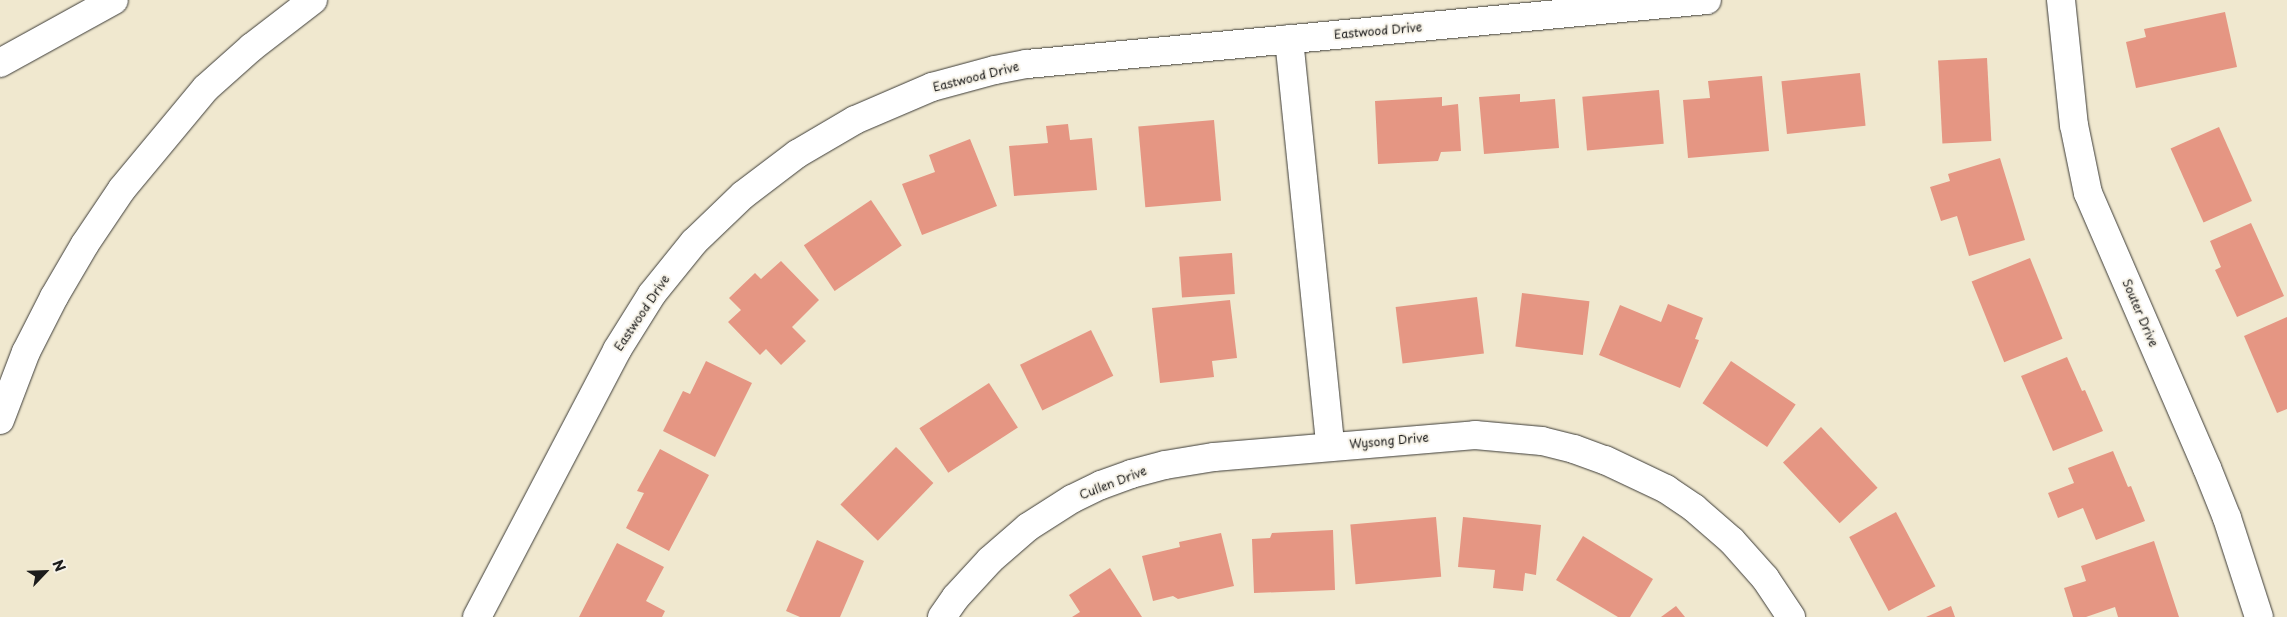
<!DOCTYPE html>
<style>
body{margin:0}
#map{position:relative;width:2287px;height:617px;overflow:hidden;background:#f0e8cf;font-family:"Playpen Sans",sans-serif}
div>[style]{position:absolute}
[style*='--x']{left:calc(var(--x)*1px);top:calc(var(--y)*1px);width:calc(var(--w)*1px);rotate:calc(var(--a)*1deg)}
.building>*{inset:0;background:#e59683;transform-origin:0 0}
.roads{filter:drop-shadow(0 0 1px #3c3b37) drop-shadow(0 0 1px #3c3b37)}
.minor>*{height:28px;margin:-14px;padding:0 14px;transform-origin:14px;border-radius:14px;background:#fff}
.motorway>*{height:28px;margin:-14px;padding:0 14px;transform-origin:14px;border-radius:14px;background:#fff}
span{translate:-50% -50%;white-space:nowrap;text-align:center;line-height:1.15;-webkit-text-stroke:4px #f7f3e8;paint-order:stroke}
.street-label{font-size:12px;color:#1c1c1c}
.north{position:absolute;left:20px;top:547px;width:50px;height:50px;-webkit-text-stroke:4px #f7f3e8;paint-order:stroke;rotate:66deg;font-size:14px;font-weight:700;line-height:20px;text-align:center;color:#1c1c1c}
.north::after{content:'';display:block;margin:auto;width:18px;height:22px;background:#1c1c1c;clip-path:polygon(50% 0,100% 100%,50% 72%,0 100%)}
</style>
<div id="map">
<div class="building">
<i style="clip-path:polygon(2225px 12px,2237px 67px,2136px 88px,2126px 42px,2146px 37px,2144px 29px)"></i>
<i style="left:1987px;top:58px;width:83px;height:49px;rotate:87deg"></i>
<i style="left:1860px;top:73px;width:53px;height:79px;rotate:84deg"></i>
<i style="clip-path:polygon(1762px 76px,1769px 151px,1688px 158px,1683px 100px,1710px 98px,1708px 81px)"></i>
<i style="left:1659px;top:90px;width:54px;height:77px;rotate:85deg"></i>
<i style="clip-path:polygon(1520px 94px,1520px 102px,1555px 99px,1559px 148px,1484px 154px,1479px 97px)"></i>
<i style="clip-path:polygon(1442px 97px,1442px 106px,1458px 104px,1461px 151px,1441px 152px,1438px 161px,1378px 164px,1375px 101px)"></i>
<i style="left:1214px;top:120px;width:81px;height:76px;rotate:85deg"></i>
<i style="clip-path:polygon(1068px 124px,1070px 140px,1092px 138px,1097px 190px,1014px 196px,1009px 146px,1048px 143px,1046px 126px)"></i>
<i style="left:2219px;top:127px;width:81px;height:53px;rotate:66deg"></i>
<i style="clip-path:polygon(970px 139px,997px 206px,922px 235px,902px 184px,935px 172px,929px 155px)"></i>
<i style="clip-path:polygon(2000px 158px,2025px 240px,1969px 256px,1957px 216px,1941px 221px,1930px 187px,1950px 181px,1948px 174px)"></i>
<i style="left:871px;top:200px;width:55px;height:81px;rotate:56deg"></i>
<i style="clip-path:polygon(2251px 223px,2284px 296px,2237px 317px,2215px 270px,2221px 267px,2210px 241px)"></i>
<i style="left:1232px;top:253px;width:41px;height:53px;rotate:86deg"></i>
<i style="left:2030px;top:258px;width:87px;height:63px;rotate:68deg"></i>
<i style="clip-path:polygon(781px 261px,819px 300px,792px 327px,806px 341px,781px 365px,766px 349px,760px 355px,728px 322px,741px 310px,729px 298px,755px 273px,761px 279px)"></i>
<i style="left:1522px;top:293px;width:68px;height:54px;rotate:7deg"></i>
<i style="left:1477px;top:297px;width:57px;height:82px;rotate:83deg"></i>
<i style="clip-path:polygon(1230px 300px,1237px 358px,1212px 361px,1214px 377px,1160px 383px,1152px 308px)"></i>
<i style="clip-path:polygon(1668px 304px,1703px 318px,1695px 339px,1699px 340px,1680px 388px,1599px 355px,1620px 305px,1661px 322px)"></i>
<i style="clip-path:polygon(2287px 317px,2287px 409px,2277px 413px,2244px 336px)"></i>
<i style="left:1091px;top:330px;width:51px;height:79px;rotate:64deg"></i>
<i style="clip-path:polygon(2067px 357px,2082px 391px,2085px 390px,2103px 431px,2053px 451px,2021px 376px)"></i>
<i style="clip-path:polygon(706px 361px,752px 383px,715px 457px,663px 431px,683px 391px,690px 394px)"></i>
<i style="left:1731px;top:361px;width:78px;height:51px;rotate:34deg"></i>
<i style="left:989px;top:383px;width:53px;height:83px;rotate:57deg"></i>
<i style="left:1821px;top:427px;width:83px;height:52px;rotate:47deg"></i>
<i style="left:896px;top:447px;width:52px;height:80px;rotate:44deg"></i>
<i style="clip-path:polygon(660px 449px,709px 475px,669px 551px,626px 528px,644px 493px,637px 491px)"></i>
<i style="clip-path:polygon(2113px 451px,2128px 487px,2131px 486px,2145px 521px,2096px 540px,2083px 508px,2058px 518px,2048px 493px,2074px 483px,2068px 468px)"></i>
<i style="left:1896px;top:512px;width:84px;height:53px;rotate:62deg"></i>
<i style="left:1436px;top:517px;width:60px;height:86px;rotate:85deg"></i>
<i style="clip-path:polygon(1463px 517px,1541px 525px,1536px 575px,1525px 573px,1523px 591px,1493px 588px,1495px 570px,1458px 567px)"></i>
<i style="clip-path:polygon(1333px 530px,1335px 590px,1254px 593px,1252px 539px,1270px 538px,1272px 533px)"></i>
<i style="clip-path:polygon(1221px 533px,1234px 586px,1178px 599px,1173px 596px,1153px 601px,1142px 556px,1180px 547px,1179px 542px)"></i>
<i style="clip-path:polygon(1583px 536px,1653px 579px,1630px 617px,1618px 617px,1556px 580px)"></i>
<i style="clip-path:polygon(817px 540px,864px 561px,840px 617px,800px 617px,786px 611px)"></i>
<i style="clip-path:polygon(2154px 541px,2179px 617px,2118px 617px,2115px 607px,2086px 617px,2073px 617px,2064px 588px,2086px 581px,2081px 566px)"></i>
<i style="clip-path:polygon(617px 543px,664px 567px,646px 601px,665px 611px,662px 617px,579px 617px)"></i>
<i style="clip-path:polygon(1110px 568px,1142px 617px,1072px 617px,1080px 612px,1069px 595px)"></i>
<i style="clip-path:polygon(1676px 606px,1685px 617px,1661px 617px)"></i>
<i style="clip-path:polygon(1951px 606px,1955px 617px,1926px 617px)"></i>
</div>
<div class="roads">
<div class="minor">
<i style="--x:2061;--y:0;--w:126;--a:84.1"></i>
<i style="--x:2074;--y:125;--w:69;--a:78.4"></i>
<i style="--x:2088;--y:193;--w:300;--a:66.6"></i>
<i style="--x:2207;--y:468;--w:54;--a:68.2"></i>
<i style="--x:2227;--y:518;--w:104;--a:72.1"></i>
<i style="--x:1289;--y:39;--w:409;--a:84.2"></i>
<i style="--x:477;--y:617;--w:301;--a:-62.3"></i>
<i style="--x:617;--y:350;--w:66;--a:-58"></i>
<i style="--x:652;--y:294;--w:67;--a:-51.1"></i>
<i style="--x:694;--y:242;--w:68;--a:-43.8"></i>
<i style="--x:743;--y:195;--w:68;--a:-37.2"></i>
<i style="--x:797;--y:154;--w:67;--a:-30.4"></i>
<i style="--x:855;--y:120;--w:84;--a:-23.2"></i>
<i style="--x:932;--y:87;--w:65;--a:-15.1"></i>
<i style="--x:995;--y:70;--w:33;--a:-11"></i>
<i style="--x:1027;--y:64;--w:683;--a:-5.38"></i>
<i style="--x:942;--y:617;--w:24;--a:-55"></i>
<i style="--x:956;--y:597;--w:50;--a:-47.4"></i>
<i style="--x:990;--y:560;--w:50;--a:-41"></i>
<i style="--x:1028;--y:527;--w:52;--a:-32.5"></i>
<i style="--x:1072;--y:499;--w:32;--a:-26"></i>
<i style="--x:1101;--y:485;--w:32;--a:-20"></i>
<i style="--x:1131;--y:474;--w:35;--a:-15"></i>
<i style="--x:1165;--y:465;--w:50;--a:-9.3"></i>
<i style="--x:1214;--y:457;--w:262;--a:-4.8"></i>
<i style="--x:1475;--y:435;--w:67;--a:5.1"></i>
<i style="--x:1542;--y:441;--w:33;--a:14"></i>
<i style="--x:1574;--y:449;--w:33;--a:20"></i>
<i style="--x:1605;--y:460;--w:68;--a:25.4"></i>
<i style="--x:1666;--y:489;--w:34;--a:34"></i>
<i style="--x:1694;--y:508;--w:50;--a:41"></i>
<i style="--x:1732;--y:541;--w:50;--a:48.3"></i>
<i style="--x:1765;--y:578;--w:47;--a:56.3"></i>
</div>
<div class="motorway">
<i style="--x:0;--y:63;--w:130;--a:-28.9"></i>
<i style="--x:0;--y:420;--w:73;--a:-69.1"></i>
<i style="--x:26;--y:352;--w:62;--a:-63"></i>
<i style="--x:54;--y:297;--w:61;--a:-59.7"></i>
<i style="--x:85;--y:244;--w:66;--a:-56.1"></i>
<i style="--x:122;--y:189;--w:131;--a:-50.3"></i>
<i style="--x:206;--y:88;--w:62;--a:-41.7"></i>
<i style="--x:252;--y:47;--w:77;--a:-37.6"></i>
</div>
</div>
<div class="street-label">
<span style="left:1378px;top:31px;rotate:-5deg">Eastwood Drive</span>
<span style="left:976px;top:77px;rotate:-14deg">Eastwood Drive</span>
<span style="left:642px;top:313px;rotate:-56deg">Eastwood Drive</span>
<span style="left:2140px;top:313px;rotate:67deg">Souter Drive</span>
<span style="left:1389px;top:441px;rotate:-5deg">Wysong Drive</span>
<span style="left:1113px;top:483px;rotate:-21deg">Cullen Drive</span>
</div>
<div class="north">N</div>
</div>
